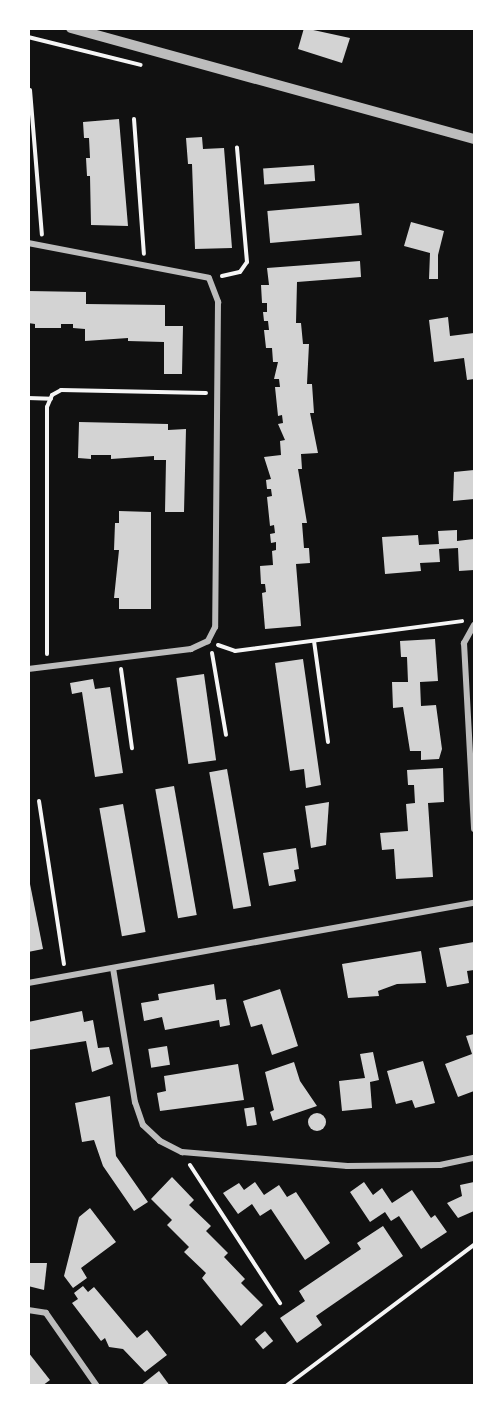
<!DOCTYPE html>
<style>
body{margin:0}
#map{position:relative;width:503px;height:1414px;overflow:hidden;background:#111;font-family:Bitter,serif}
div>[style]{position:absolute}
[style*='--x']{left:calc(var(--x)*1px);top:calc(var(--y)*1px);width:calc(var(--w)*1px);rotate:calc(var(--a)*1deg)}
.building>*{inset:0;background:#d3d3d3;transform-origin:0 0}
.round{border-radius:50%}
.path>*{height:4px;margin:-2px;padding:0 2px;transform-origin:2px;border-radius:2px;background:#f5f5f5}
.minor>*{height:6px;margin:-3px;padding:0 3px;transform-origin:3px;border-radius:3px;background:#bcbcbc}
.tertiary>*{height:10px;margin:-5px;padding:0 5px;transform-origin:5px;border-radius:5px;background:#bcbcbc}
span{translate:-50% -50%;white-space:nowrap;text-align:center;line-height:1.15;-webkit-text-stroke:4.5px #fff;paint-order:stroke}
.frame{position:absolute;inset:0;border:30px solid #fff;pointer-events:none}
</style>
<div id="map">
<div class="building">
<i style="clip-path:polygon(304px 28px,350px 38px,342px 63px,298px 49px)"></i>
<i style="clip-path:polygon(119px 119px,128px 226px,91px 225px,90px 176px,87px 176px,86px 158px,90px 158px,89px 138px,84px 138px,83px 122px)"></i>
<i style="clip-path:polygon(202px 137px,203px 149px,224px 148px,232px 248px,195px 249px,192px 164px,188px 164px,186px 138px)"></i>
<i style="left:314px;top:165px;width:16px;height:51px;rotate:86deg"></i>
<i style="left:359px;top:203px;width:32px;height:92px;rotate:85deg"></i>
<i style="clip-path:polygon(411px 222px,444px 231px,438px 255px,438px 279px,429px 279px,430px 253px,404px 246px)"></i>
<i style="clip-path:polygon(360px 261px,361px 277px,297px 282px,296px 323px,301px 323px,303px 344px,309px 344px,307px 384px,312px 384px,314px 413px,310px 413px,318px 453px,301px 454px,302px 469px,298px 469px,307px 523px,302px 523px,304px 548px,309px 548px,310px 563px,296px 564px,301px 626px,265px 629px,262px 593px,266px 592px,265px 584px,261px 584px,260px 566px,273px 565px,272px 551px,276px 550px,276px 542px,271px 543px,270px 534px,275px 533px,274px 525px,270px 526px,267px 497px,272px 496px,271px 489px,267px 489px,266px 480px,271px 479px,264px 457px,281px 455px,280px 441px,285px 440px,278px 424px,283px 423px,282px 415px,278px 416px,275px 387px,280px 387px,279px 379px,274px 379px,278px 362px,273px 362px,272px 348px,266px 348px,264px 330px,269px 330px,268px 321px,264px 321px,263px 312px,267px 312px,267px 303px,262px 303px,261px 285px,269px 285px,267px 268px)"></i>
<i style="clip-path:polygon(28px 291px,86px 292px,86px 304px,165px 305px,165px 326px,183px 326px,182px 374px,164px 374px,164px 342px,128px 341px,128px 338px,85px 341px,85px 329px,73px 328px,73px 324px,61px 324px,61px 328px,35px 328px,35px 324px,28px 323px)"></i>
<i style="clip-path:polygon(448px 317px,450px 336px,474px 333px,474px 379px,467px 380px,464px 358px,434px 362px,429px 320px)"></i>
<i style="clip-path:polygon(79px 422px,168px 424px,168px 430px,186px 429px,184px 512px,165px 512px,166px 460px,154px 460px,154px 456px,111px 459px,111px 455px,91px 455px,91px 459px,78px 458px)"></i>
<i style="clip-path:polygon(474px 470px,474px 499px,453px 501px,454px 472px)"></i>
<i style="clip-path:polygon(119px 511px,151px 512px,151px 609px,119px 609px,119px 598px,114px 598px,119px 550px,114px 550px,115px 523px,119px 523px)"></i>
<i style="clip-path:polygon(457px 530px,457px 541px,474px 539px,474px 570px,459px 571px,458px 548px,439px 549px,440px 562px,420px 563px,421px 571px,385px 574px,382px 537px,418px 535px,419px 545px,439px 544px,438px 531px)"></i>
<i style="clip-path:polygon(435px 639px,438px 681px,420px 682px,421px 706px,436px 705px,442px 749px,439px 759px,421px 760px,421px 751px,410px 751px,403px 707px,393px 708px,392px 682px,408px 682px,407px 657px,401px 657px,400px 641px)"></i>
<i style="clip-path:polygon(303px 659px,321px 785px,306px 788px,304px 769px,290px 771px,275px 663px)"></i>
<i style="left:204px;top:674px;width:87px;height:28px;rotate:82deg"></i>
<i style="clip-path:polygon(93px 679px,95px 689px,110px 687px,123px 773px,95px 777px,82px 692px,72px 694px,70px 683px)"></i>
<i style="clip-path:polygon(443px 768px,444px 802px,428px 803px,433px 877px,396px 879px,394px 849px,382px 850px,380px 833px,408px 831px,406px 804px,415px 803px,414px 785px,408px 785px,407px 770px)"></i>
<i style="left:227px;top:769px;width:139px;height:18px;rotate:80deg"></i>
<i style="left:174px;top:786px;width:131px;height:19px;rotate:80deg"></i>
<i style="clip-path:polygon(329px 802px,326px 845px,311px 848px,305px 806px)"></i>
<i style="left:123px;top:804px;width:130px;height:24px;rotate:80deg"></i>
<i style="clip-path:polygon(296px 848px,299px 869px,294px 870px,296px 881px,269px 886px,263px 853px)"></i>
<i style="clip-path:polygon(28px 874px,43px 949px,28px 952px)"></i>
<i style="clip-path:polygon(474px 942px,474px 970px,467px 971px,469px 983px,447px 987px,439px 948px)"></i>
<i style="clip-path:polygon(421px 951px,426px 983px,397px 984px,378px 991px,379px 996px,348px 998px,342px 964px)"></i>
<i style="clip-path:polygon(214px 984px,216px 1000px,226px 999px,230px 1025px,220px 1027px,219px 1020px,165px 1030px,162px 1017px,144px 1021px,141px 1003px,159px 1000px,158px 994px)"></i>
<i style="clip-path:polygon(280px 989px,298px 1046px,272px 1055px,262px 1024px,251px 1027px,243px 1001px)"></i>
<i style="clip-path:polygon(82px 1011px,84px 1022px,93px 1020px,98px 1048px,109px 1047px,113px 1064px,92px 1072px,86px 1041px,28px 1050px,28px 1022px)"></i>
<i style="clip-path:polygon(474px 1034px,474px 1091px,458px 1097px,445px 1064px,472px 1054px,466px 1036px)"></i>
<i style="left:167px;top:1046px;width:19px;height:19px;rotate:81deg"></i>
<i style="clip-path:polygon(373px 1052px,379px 1080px,370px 1082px,372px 1108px,342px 1111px,339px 1081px,365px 1078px,360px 1054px)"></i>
<i style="clip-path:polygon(423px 1061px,435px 1103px,415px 1108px,412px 1100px,396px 1104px,387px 1071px)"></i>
<i style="clip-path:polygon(294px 1062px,300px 1081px,317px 1106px,273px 1121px,270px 1112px,274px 1110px,265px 1072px)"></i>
<i style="clip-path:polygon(238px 1064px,244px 1100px,160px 1111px,157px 1093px,166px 1091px,164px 1076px)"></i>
<i style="clip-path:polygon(110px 1096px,116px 1156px,148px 1202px,134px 1211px,103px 1166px,94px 1140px,82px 1142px,75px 1103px)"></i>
<i style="left:254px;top:1107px;width:18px;height:10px;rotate:81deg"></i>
<i class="round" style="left:308px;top:1113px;width:18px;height:18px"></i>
<i style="clip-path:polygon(172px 1177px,194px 1200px,189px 1205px,211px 1226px,206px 1231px,228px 1253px,224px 1257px,245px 1279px,241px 1283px,263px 1305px,241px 1326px,202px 1278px,206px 1273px,184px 1252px,189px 1247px,167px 1225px,172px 1220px,151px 1199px)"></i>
<i style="clip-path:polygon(255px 1182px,264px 1195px,279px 1185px,287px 1197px,296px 1192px,330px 1243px,305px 1260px,271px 1209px,260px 1216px,252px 1204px,238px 1214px,223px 1193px,239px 1183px,244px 1190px)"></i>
<i style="clip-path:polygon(364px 1182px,373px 1195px,382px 1188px,392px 1203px,412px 1190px,431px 1218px,435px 1215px,447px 1232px,421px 1249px,399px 1216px,391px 1221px,385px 1212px,370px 1222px,350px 1192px)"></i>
<i style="clip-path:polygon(474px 1182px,474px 1211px,458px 1218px,447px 1203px,462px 1196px,460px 1185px)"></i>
<i style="clip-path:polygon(90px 1208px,116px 1242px,81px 1268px,87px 1278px,73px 1288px,64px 1276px,79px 1217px)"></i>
<i style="clip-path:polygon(383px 1226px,403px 1256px,316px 1316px,322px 1325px,297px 1343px,280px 1318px,305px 1301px,299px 1291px,361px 1249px,357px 1243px)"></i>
<i style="clip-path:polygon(28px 1263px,47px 1263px,44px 1290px,28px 1286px)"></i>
<i style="clip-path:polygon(83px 1286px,88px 1292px,94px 1287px,137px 1338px,147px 1330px,167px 1355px,145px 1372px,123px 1349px,109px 1347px,105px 1338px,101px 1341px,72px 1303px,78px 1299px,74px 1293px)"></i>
<i style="left:265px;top:1331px;width:13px;height:13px;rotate:51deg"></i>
<i style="clip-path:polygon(28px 1352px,50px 1380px,42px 1386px,28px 1386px)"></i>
<i style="clip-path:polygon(159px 1371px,170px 1386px,140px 1386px)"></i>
</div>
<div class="path">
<i style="--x:28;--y:37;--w:116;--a:13.9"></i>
<i style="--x:30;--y:90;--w:145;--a:85.3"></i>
<i style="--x:134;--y:119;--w:135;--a:85.8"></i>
<i style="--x:222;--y:276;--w:18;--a:-13"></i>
<i style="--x:240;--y:272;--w:12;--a:-55"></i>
<i style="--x:247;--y:262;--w:115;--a:-95"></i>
<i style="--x:28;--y:398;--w:23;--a:2"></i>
<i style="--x:314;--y:641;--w:102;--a:82.1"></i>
<i style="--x:218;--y:645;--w:18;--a:19"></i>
<i style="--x:235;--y:651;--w:229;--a:-7.5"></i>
<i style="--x:212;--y:653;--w:83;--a:80.3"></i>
<i style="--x:47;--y:654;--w:247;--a:-90"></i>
<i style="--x:47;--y:407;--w:13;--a:-67"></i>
<i style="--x:52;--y:395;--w:10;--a:-29"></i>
<i style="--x:61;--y:390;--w:145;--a:1.2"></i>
<i style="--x:121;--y:669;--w:80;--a:82.1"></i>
<i style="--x:39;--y:801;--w:165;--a:81.3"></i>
<i style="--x:190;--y:1165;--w:165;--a:56.9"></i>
<i style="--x:286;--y:1386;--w:235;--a:-36.9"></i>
</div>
<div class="minor">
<i style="--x:28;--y:243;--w:184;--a:10.9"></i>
<i style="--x:209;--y:278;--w:26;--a:69"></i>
<i style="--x:218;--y:302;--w:325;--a:90.5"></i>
<i style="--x:215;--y:627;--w:16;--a:117"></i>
<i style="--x:208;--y:641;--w:19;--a:155"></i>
<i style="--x:191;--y:649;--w:164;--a:173"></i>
<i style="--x:474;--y:625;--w:21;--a:119"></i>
<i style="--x:464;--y:643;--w:186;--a:86.9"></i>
<i style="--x:113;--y:968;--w:136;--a:80.7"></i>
<i style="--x:135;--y:1102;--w:24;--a:71"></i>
<i style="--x:143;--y:1125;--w:23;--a:43"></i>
<i style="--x:160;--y:1141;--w:25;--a:27"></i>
<i style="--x:182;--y:1152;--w:166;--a:4.8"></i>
<i style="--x:347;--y:1166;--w:93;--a:-0.6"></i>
<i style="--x:440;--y:1165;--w:35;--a:-12"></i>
<i style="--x:28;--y:983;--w:453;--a:-10.2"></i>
<i style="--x:28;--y:1310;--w:18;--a:9"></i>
<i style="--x:46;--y:1313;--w:89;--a:55.1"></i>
</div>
<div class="tertiary">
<i style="--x:71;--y:28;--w:418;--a:15.4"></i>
</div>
<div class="frame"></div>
</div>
